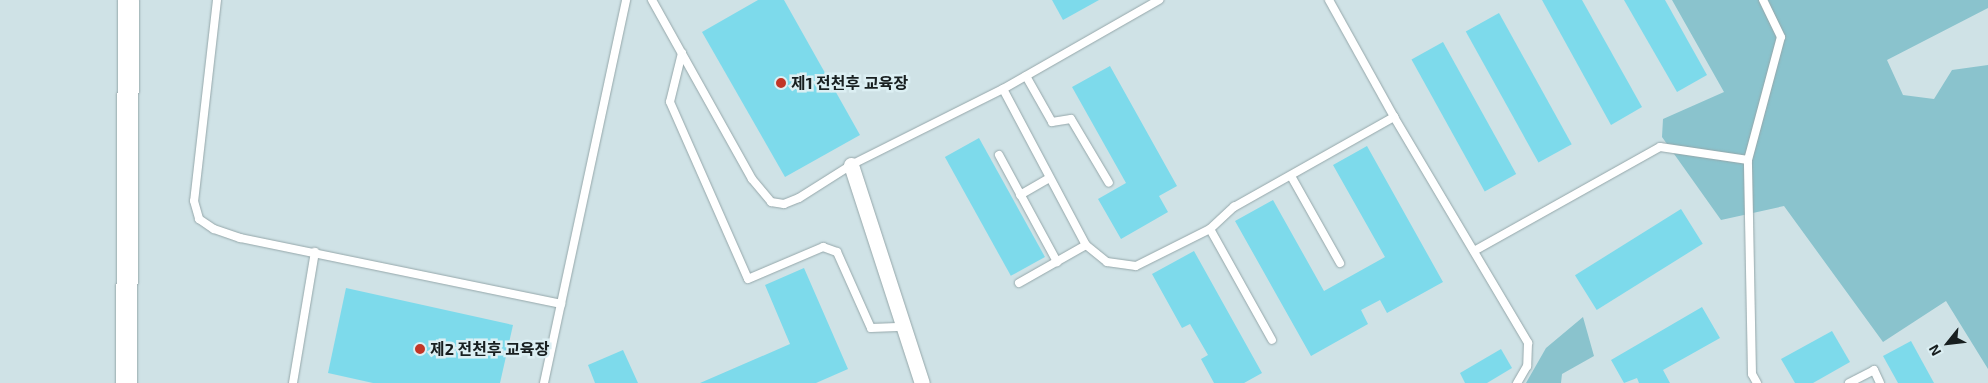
<!DOCTYPE html>
<meta charset="utf-8">
<style>
body{margin:0}
#map{position:relative;width:1988px;height:383px;overflow:hidden;background:#cfe2e6;font-family:"Exo 2","Noto Sans KR",sans-serif}
div>[style]{position:absolute}
[style*='--x']{left:calc(var(--x)*1px);top:calc(var(--y)*1px);width:calc(var(--w)*1px);rotate:calc(var(--a)*1deg)}
.green>*{inset:0;background:#8ac3cd}
.building>*{inset:0;background:#7ddaeb;transform-origin:0 0}
.roads{filter:drop-shadow(0 0 1px #95a7aa) drop-shadow(0 0 1px #95a7aa)}
.lane>*{height:8px;margin:-4px;padding:0 4px;transform-origin:4px;border-radius:4px;background:#fff}
.street>*{height:15px;margin:-7.5px;padding:0 7.5px;transform-origin:7.5px;border-radius:7.5px;background:#fff}
.secondary>*{height:21px;margin:-10.5px;padding:0 10.5px;transform-origin:10.5px;border-radius:10.5px;background:#fff}
.dots>*{width:14px;height:14px;translate:-50% -50%;box-sizing:border-box;border:2px solid #dceff3;border-radius:50%}
span{translate:-50% -50%;white-space:nowrap;text-align:center;line-height:1.15;-webkit-text-stroke:5px #dceff3;paint-order:stroke}
.poi-label{font-size:16px;color:#181f20;font-weight:700}
.left{translate:0 -50%;text-align:left}
.north{position:absolute;left:1923px;top:318px;width:50px;height:50px;-webkit-text-stroke:4px #dceff3;paint-order:stroke;rotate:241deg;font-size:14px;font-weight:700;line-height:20px;text-align:center;color:#181f20}
.north::after{content:'';display:block;margin:auto;width:18px;height:22px;background:#181f20;clip-path:polygon(50% 0,100% 100%,50% 72%,0 100%)}
</style>
<div id="map">
<div class="green">
<i style="clip-path:polygon(1672px 0,1988px 0,1988px 8px,1887px 60px,1903px 95px,1934px 99px,1952px 70px,1988px 65px,1988px 369px,1946px 301px,1883px 342px,1784px 206px,1721px 220px,1662px 137px,1663px 119px,1724px 92px)"></i>
<i style="clip-path:polygon(1583px 317px,1594px 356px,1562px 374px,1561px 383px,1526px 383px,1546px 348px)"></i>
</div>
<div class="building">
<i style="clip-path:polygon(758px 0,784px 0,860px 135px,785px 177px,702px 32px)"></i>
<i style="clip-path:polygon(1052px 0,1099px 0,1063px 20px)"></i>
<i style="clip-path:polygon(1542px 0,1582px 0,1642px 107px,1611px 125px)"></i>
<i style="clip-path:polygon(1624px 0,1665px 0,1707px 75px,1677px 92px)"></i>
<i style="left:1499px;top:13px;width:150px;height:38px;rotate:61deg"></i>
<i style="left:1443px;top:42px;width:151px;height:36px;rotate:61deg"></i>
<i style="clip-path:polygon(1110px 66px,1177px 186px,1159px 196px,1168px 212px,1121px 239px,1098px 199px,1126px 183px,1072px 87px)"></i>
<i style="left:979px;top:138px;width:136px;height:39px;rotate:61deg"></i>
<i style="clip-path:polygon(1367px 146px,1443px 282px,1387px 313px,1380px 300px,1361px 310px,1368px 324px,1311px 356px,1235px 221px,1273px 200px,1324px 291px,1385px 257px,1333px 165px)"></i>
<i style="left:1681px;top:209px;width:41px;height:125px;rotate:58deg"></i>
<i style="clip-path:polygon(1194px 251px,1262px 373px,1244px 383px,1214px 383px,1201px 359px,1208px 355px,1190px 324px,1182px 328px,1152px 274px)"></i>
<i style="clip-path:polygon(804px 268px,848px 369px,816px 383px,700px 383px,790px 344px,765px 285px)"></i>
<i style="clip-path:polygon(346px 288px,513px 325px,500px 383px,373px 383px,328px 373px)"></i>
<i style="clip-path:polygon(1702px 307px,1720px 338px,1663px 370px,1670px 383px,1639px 383px,1637px 378px,1624px 383px,1611px 360px)"></i>
<i style="clip-path:polygon(1832px 331px,1850px 362px,1813px 383px,1795px 383px,1781px 359px)"></i>
<i style="clip-path:polygon(1911px 341px,1934px 383px,1898px 383px,1883px 356px)"></i>
<i style="clip-path:polygon(1501px 349px,1512px 368px,1487px 383px,1465px 383px,1460px 373px)"></i>
<i style="clip-path:polygon(623px 350px,638px 383px,595px 383px,588px 365px)"></i>
</div>
<div class="roads">
<div class="lane">
<i style="--x:217;--y:0;--w:202;--a:96.5"></i>
<i style="--x:194;--y:201;--w:19;--a:74"></i>
<i style="--x:199;--y:219;--w:18;--a:34"></i>
<i style="--x:214;--y:229;--w:28;--a:19"></i>
<i style="--x:240;--y:238;--w:328;--a:11.6"></i>
<i style="--x:652;--y:0;--w:205;--a:60.8"></i>
<i style="--x:752;--y:179;--w:30;--a:50"></i>
<i style="--x:771;--y:202;--w:13;--a:9"></i>
<i style="--x:784;--y:204;--w:16;--a:-22"></i>
<i style="--x:799;--y:198;--w:62;--a:-32.4"></i>
<i style="--x:851;--y:165;--w:170;--a:-26.6"></i>
<i style="--x:1003;--y:89;--w:180;--a:-29.7"></i>
<i style="--x:1329;--y:0;--w:134;--a:60.9"></i>
<i style="--x:1394;--y:117;--w:263;--a:59.3"></i>
<i style="--x:1528;--y:343;--w:23;--a:92"></i>
<i style="--x:1527;--y:366;--w:20;--a:120"></i>
<i style="--x:682;--y:53;--w:50;--a:103.8"></i>
<i style="--x:670;--y:102;--w:193;--a:66.2"></i>
<i style="--x:748;--y:279;--w:82;--a:-23.1"></i>
<i style="--x:823;--y:247;--w:15;--a:20"></i>
<i style="--x:837;--y:252;--w:83;--a:65.9"></i>
<i style="--x:871;--y:328;--w:33;--a:-2"></i>
<i style="--x:1026;--y:76;--w:53;--a:60.5"></i>
<i style="--x:1052;--y:122;--w:19;--a:-9"></i>
<i style="--x:1071;--y:119;--w:74;--a:59.3"></i>
<i style="--x:1003;--y:89;--w:177;--a:62"></i>
<i style="--x:1086;--y:245;--w:27;--a:39"></i>
<i style="--x:1107;--y:262;--w:29;--a:8"></i>
<i style="--x:1136;--y:266;--w:83;--a:-26.6"></i>
<i style="--x:1210;--y:229;--w:127;--a:60.8"></i>
<i style="--x:999;--y:155;--w:122;--a:61.5"></i>
<i style="--x:1291;--y:176;--w:100;--a:60.6"></i>
<i style="--x:1020;--y:195;--w:34;--a:-30"></i>
<i style="--x:1210;--y:229;--w:33;--a:-43"></i>
<i style="--x:1234;--y:207;--w:184;--a:-29.4"></i>
<i style="--x:1474;--y:251;--w:213;--a:-29.2"></i>
<i style="--x:1660;--y:147;--w:89;--a:8.4"></i>
<i style="--x:1019;--y:283;--w:77;--a:-29.6"></i>
<i style="--x:293;--y:383;--w:133;--a:-80.5"></i>
<i style="--x:544;--y:383;--w:392;--a:-77.9"></i>
<i style="--x:1757;--y:383;--w:10;--a:-119"></i>
<i style="--x:1752;--y:374;--w:214;--a:-91.1"></i>
<i style="--x:1748;--y:160;--w:127;--a:-75"></i>
<i style="--x:1781;--y:37;--w:41;--a:-115.9"></i>
<i style="--x:1849;--y:383;--w:28;--a:-27"></i>
<i style="--x:1874;--y:370;--w:14;--a:65"></i>
</div>
<div class="street">
<i style="--x:851;--y:165;--w:229;--a:72"></i>
</div>
<div class="secondary">
<i style="--x:126;--y:383;--w:383;--a:-89.7"></i>
</div>
</div>
<div class="dots">
<i style="left:781px;top:83px;background:#c23627"></i>
<i style="left:420px;top:349px;background:#c23627"></i>
</div>
<div class="poi-label">
<span class="left" style="left:791px;top:83px">제1 전천후 교육장</span>
<span class="left" style="left:430px;top:349px">제2 전천후 교육장</span>
</div>
<div class="north">N</div>
</div>
